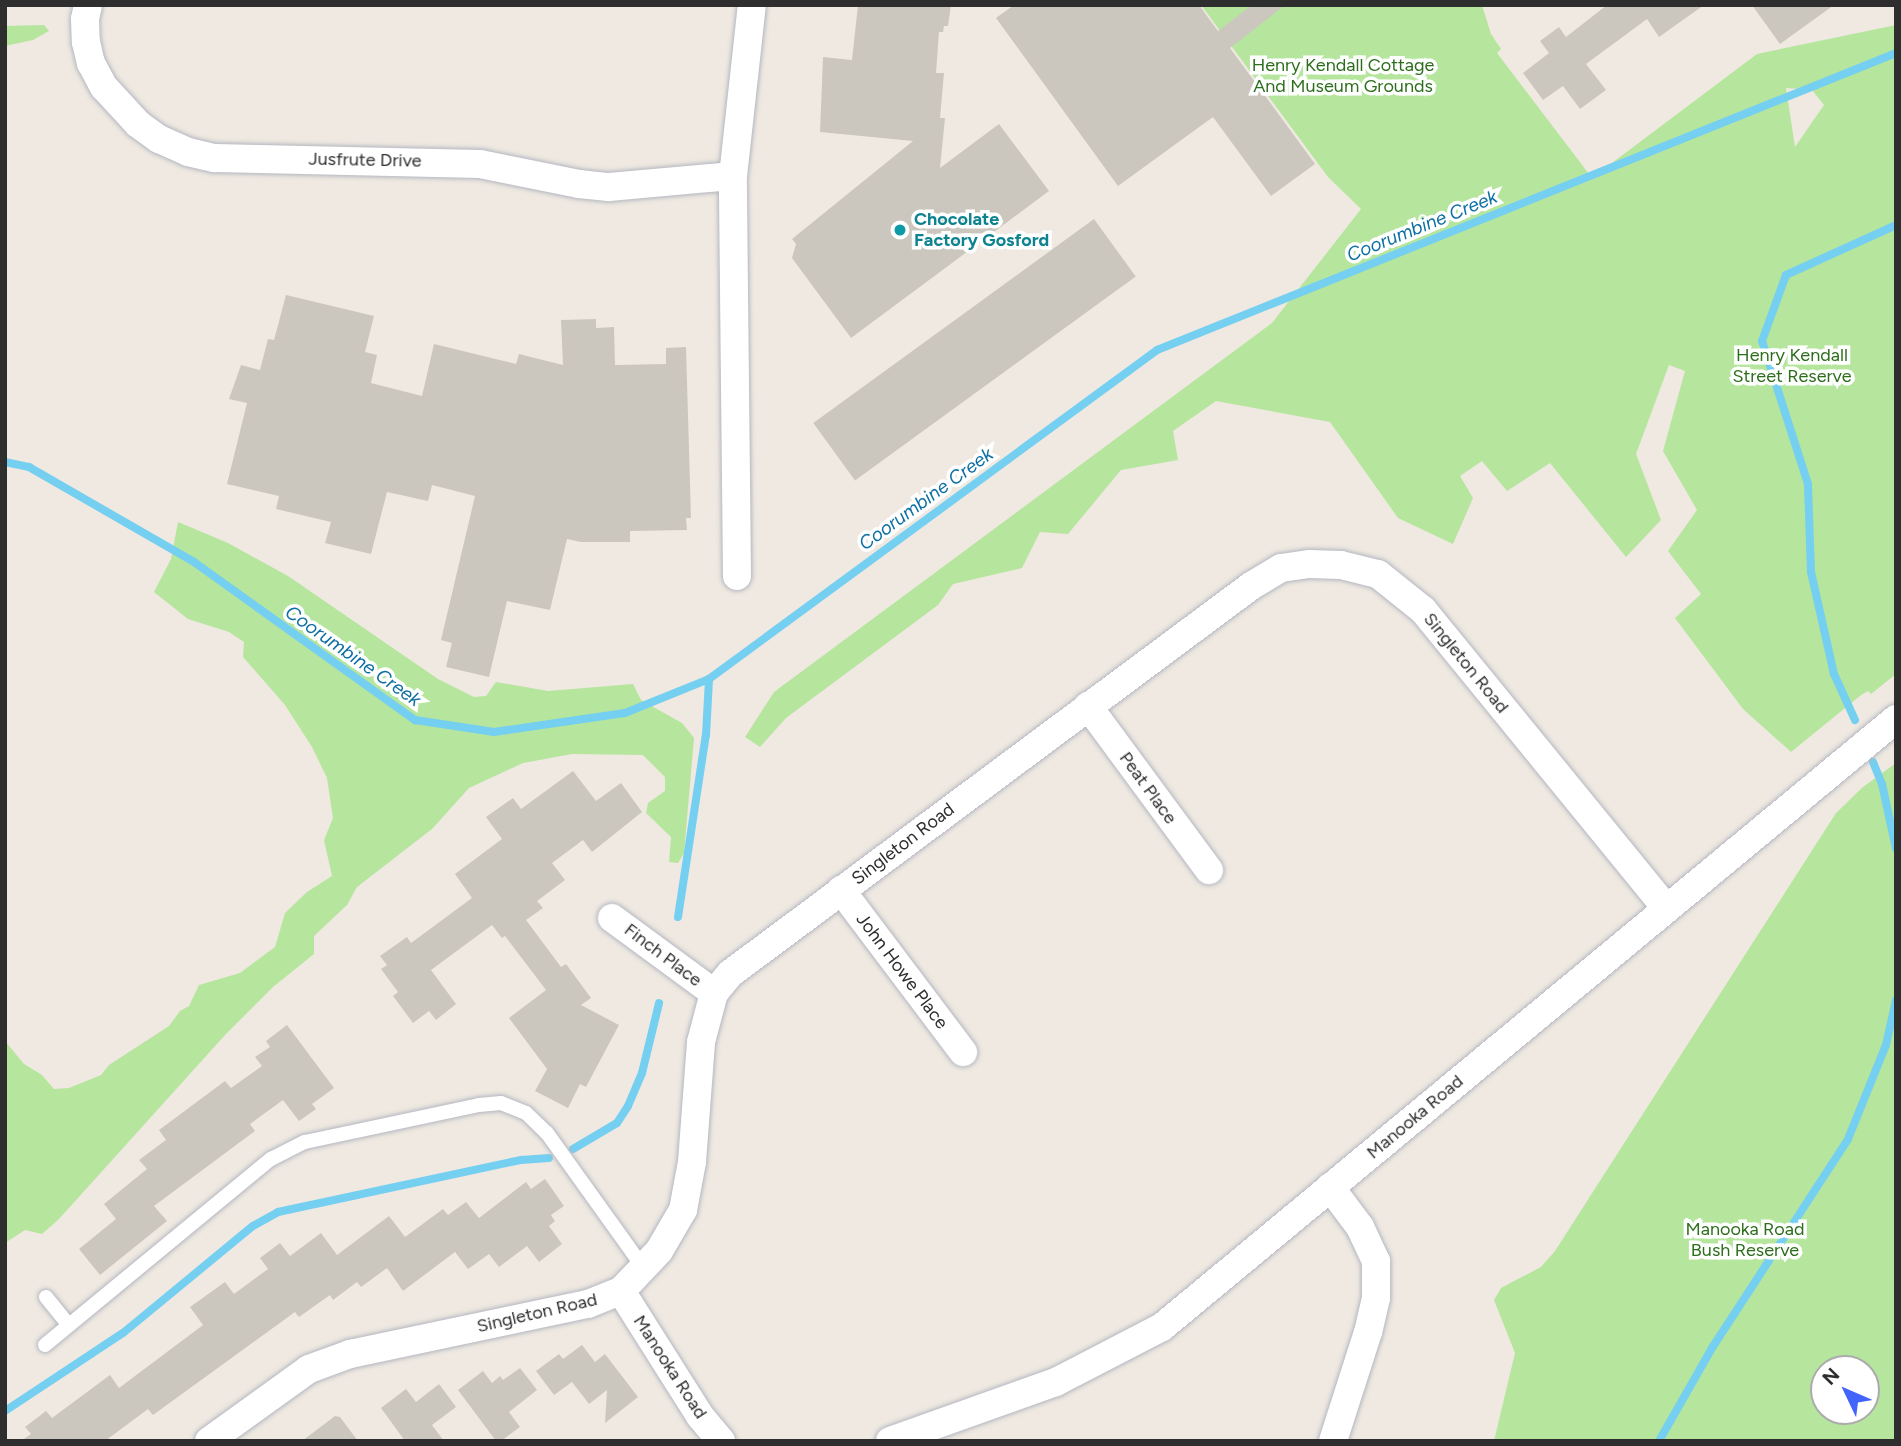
<!DOCTYPE html>
<style>
body{margin:0}
#map{position:relative;width:1901px;height:1446px;overflow:hidden;background:#efe9e1;font-family:Figtree,sans-serif}
div>[style]{position:absolute}
[style*='--x']{left:calc(var(--x)*1px);top:calc(var(--y)*1px);width:calc(var(--w)*1px);rotate:calc(var(--a)*1deg)}
.green>*{inset:0;background:#b6e59e}
.stream>*{height:8px;margin:-4px;padding:0 4px;transform-origin:4px;border-radius:4px;background:#75cff0}
.building>*{inset:0;background:#cbc7bf;transform-origin:0 0}
.roads{filter:drop-shadow(0 0 2px #b4b7c1) drop-shadow(0 0 2px #b4b7c1)}
.service>*{height:14px;margin:-7px;padding:0 7px;transform-origin:7px;border-radius:7px;background:#fff}
.minor>*{height:28px;margin:-14px;padding:0 14px;transform-origin:14px;border-radius:14px;background:#fff}
.dots>*{width:19px;height:19px;translate:-50% -50%;box-sizing:border-box;border:4px solid #fff;border-radius:50%}
span{translate:-50% -50%;white-space:nowrap;text-align:center;line-height:1.15;-webkit-text-stroke:7px #fff;paint-order:stroke}
.park-label{font-size:18px;color:#2c6e1b}
.street-label{font-size:18px;color:#2e2e2e}
.culture-label{font-size:18px;color:#0d838f;font-weight:700}
.left{translate:0 -50%;text-align:left}
.water-label{font-size:19px;color:#0d6fa3;font-style:italic}
.frame{position:absolute;inset:0;border:7px solid #2e2e2e;pointer-events:none}
.north{position:absolute;left:1810px;top:1355px;width:70px;height:70px;box-sizing:border-box;background:#fff;border:2px solid #ababab;border-radius:50%;rotate:314deg;font-size:19px;font-weight:700;line-height:28px;text-align:center;color:#2e2e2e}
.north::after{content:'';display:block;margin:auto;width:24px;height:32px;background:#4264fb;clip-path:polygon(50% 0,100% 100%,50% 72%,0 100%)}
</style>
<div id="map">
<div class="green">
<i style="clip-path:polygon(evenodd,1201px 5px,1482px 5px,1491px 34px,1501px 49px,1497px 53px,1592px 178px,1757px 54px,1896px 25px,1896px 674px,1871px 694px,1868px 691px,1861px 695px,1791px 752px,1743px 709px,1675px 618px,1701px 594px,1668px 551px,1697px 510px,1663px 451px,1685px 371px,1669px 365px,1636px 454px,1661px 520px,1626px 557px,1550px 463px,1507px 491px,1482px 461px,1460px 476px,1473px 498px,1453px 544px,1398px 518px,1330px 422px,1216px 401px,1173px 431px,1178px 460px,1121px 470px,1068px 534px,1040px 532px,1022px 568px,953px 584px,938px 605px,786px 718px,760px 747px,745px 737px,774px 692px,1272px 323px,1361px 209px,1328px 177px,1201px 5px,1786px 88px,1812px 90px,1824px 105px,1795px 147px,1786px 88px)"></i>
<i style="clip-path:polygon(44px 25px,49px 31px,33px 40px,5px 46px,5px 26px)"></i>
<i style="clip-path:polygon(178px 522px,228px 543px,288px 576px,438px 679px,474px 697px,486px 696px,496px 682px,548px 691px,633px 684px,641px 700px,682px 723px,694px 738px,684px 853px,678px 863px,669px 862px,671px 837px,646px 813px,648px 803px,665px 791px,665px 777px,643px 755px,572px 754px,523px 763px,469px 788px,432px 829px,357px 887px,347px 905px,314px 936px,314px 954px,273px 987px,225px 1035px,59px 1219px,42px 1234px,25px 1230px,5px 1243px,5px 1041px,24px 1064px,42px 1075px,54px 1089px,69px 1088px,101px 1075px,109px 1065px,169px 1026px,180px 1011px,189px 1006px,199px 985px,240px 973px,275px 947px,285px 913px,307px 892px,332px 876px,324px 840px,333px 818px,327px 778px,312px 747px,285px 705px,243px 657px,244px 642px,229px 632px,188px 619px,154px 592px,171px 559px)"></i>
<i style="clip-path:polygon(evenodd,1896px 763px,1896px 1441px,1494px 1441px,1515px 1353px,1494px 1300px,1501px 1288px,1541px 1267px,1555px 1251px,1836px 813px,1863px 787px,1896px 763px,1824px 1369px,1866px 1369px,1866px 1411px,1824px 1411px,1824px 1369px)"></i>
</div>
<div class="stream">
<i style="--x:5;--y:462;--w:25;--a:12"></i>
<i style="--x:29;--y:467;--w:190;--a:29.9"></i>
<i style="--x:194;--y:562;--w:272;--a:35.6"></i>
<i style="--x:415;--y:720;--w:80;--a:8.6"></i>
<i style="--x:494;--y:732;--w:132;--a:-8.3"></i>
<i style="--x:625;--y:713;--w:91;--a:-22"></i>
<i style="--x:709;--y:679;--w:556;--a:-36.29"></i>
<i style="--x:1157;--y:350;--w:796;--a:-21.89"></i>
<i style="--x:1855;--y:720;--w:51;--a:-114.5"></i>
<i style="--x:1834;--y:674;--w:105;--a:-102.7"></i>
<i style="--x:1811;--y:572;--w:88;--a:-92"></i>
<i style="--x:1808;--y:484;--w:150;--a:-107.8"></i>
<i style="--x:1762;--y:341;--w:70;--a:-70"></i>
<i style="--x:1786;--y:275;--w:121;--a:-24.4"></i>
<i style="--x:1873;--y:762;--w:24;--a:68"></i>
<i style="--x:1882;--y:784;--w:66;--a:77.8"></i>
<i style="--x:678;--y:917;--w:184;--a:-81.3"></i>
<i style="--x:706;--y:735;--w:56;--a:-86.9"></i>
<i style="--x:573;--y:1149;--w:51;--a:-30.6"></i>
<i style="--x:617;--y:1123;--w:20;--a:-57"></i>
<i style="--x:628;--y:1106;--w:36;--a:-67"></i>
<i style="--x:642;--y:1073;--w:72;--a:-76.3"></i>
<i style="--x:5;--y:1411;--w:141;--a:-33.5"></i>
<i style="--x:123;--y:1333;--w:168;--a:-39.5"></i>
<i style="--x:253;--y:1226;--w:29;--a:-29"></i>
<i style="--x:278;--y:1212;--w:249;--a:-12.1"></i>
<i style="--x:521;--y:1160;--w:28;--a:-4"></i>
<i style="--x:1659;--y:1441;--w:107;--a:-60.3"></i>
<i style="--x:1712;--y:1348;--w:249;--a:-56.9"></i>
<i style="--x:1848;--y:1139;--w:101;--a:-68"></i>
<i style="--x:1886;--y:1045;--w:46;--a:-77.5"></i>
</div>
<div class="building">
<i style="clip-path:polygon(858px 5px,951px 5px,948px 26px,944px 26px,943px 32px,939px 32px,936px 73px,944px 73px,940px 118px,945px 118px,940px 168px,999px 124px,1049px 191px,851px 338px,792px 258px,796px 244px,792px 239px,913px 141px,820px 132px,823px 57px,852px 60px)"></i>
<i style="clip-path:polygon(1014px 5px,1199px 5px,1218px 31px,1252px 5px,1285px 5px,1230px 48px,1315px 164px,1271px 196px,1213px 117px,1118px 186px,996px 18px)"></i>
<i style="clip-path:polygon(1607px 5px,1704px 5px,1659px 37px,1647px 19px,1586px 64px,1606px 90px,1580px 109px,1563px 86px,1543px 100px,1523px 73px,1549px 53px,1540px 41px,1559px 27px,1566px 37px)"></i>
<i style="clip-path:polygon(1752px 5px,1834px 5px,1780px 44px)"></i>
<i style="left:1094px;top:219px;width:71px;height:347px;rotate:54deg"></i>
<i style="clip-path:polygon(286px 295px,374px 316px,365px 352px,377px 355px,371px 383px,422px 396px,434px 344px,516px 364px,519px 354px,563px 365px,561px 320px,596px 319px,596px 328px,614px 327px,615px 365px,666px 364px,666px 348px,686px 347px,691px 518px,686px 518px,687px 530px,630px 531px,630px 542px,581px 542px,567px 539px,550px 610px,507px 601px,489px 677px,446px 667px,452px 643px,441px 640px,475px 496px,432px 485px,428px 501px,387px 492px,371px 554px,325px 543px,331px 522px,276px 509px,279px 496px,227px 484px,247px 403px,229px 399px,241px 365px,260px 370px,268px 339px,274px 340px)"></i>
<i style="clip-path:polygon(573px 771px,596px 801px,621px 783px,642px 812px,592px 852px,583px 840px,552px 863px,565px 880px,537px 901px,543px 908px,526px 920px,561px 967px,566px 964px,591px 998px,581px 1005px,619px 1025px,586px 1087px,580px 1084px,568px 1108px,535px 1091px,547px 1069px,509px 1018px,546px 990px,505px 936px,502px 938px,492px 925px,431px 970px,456px 1004px,436px 1020px,429px 1011px,413px 1023px,393px 996px,398px 992px,381px 969px,387px 965px,380px 956px,407px 937px,411px 943px,472px 898px,455px 874px,502px 839px,486px 817px,513px 798px,521px 809px)"></i>
<i style="clip-path:polygon(287px 1025px,334px 1088px,312px 1104px,316px 1109px,299px 1121px,283px 1100px,250px 1124px,255px 1131px,154px 1206px,167px 1221px,100px 1275px,79px 1249px,116px 1219px,104px 1204px,147px 1169px,139px 1160px,166px 1140px,159px 1130px,225px 1081px,231px 1088px,262px 1066px,255px 1057px,270px 1047px,266px 1041px)"></i>
<i style="clip-path:polygon(545px 1179px,564px 1206px,551px 1215px,555px 1221px,549px 1226px,562px 1244px,539px 1262px,527px 1246px,499px 1267px,489px 1254px,468px 1269px,455px 1252px,403px 1291px,387px 1268px,361px 1287px,357px 1282px,333px 1300px,330px 1295px,299px 1317px,295px 1312px,153px 1415px,148px 1409px,105px 1441px,21px 1441px,31px 1434px,25px 1427px,46px 1411px,52px 1418px,110px 1375px,119px 1388px,203px 1325px,190px 1307px,225px 1282px,234px 1294px,268px 1269px,260px 1258px,280px 1243px,290px 1256px,321px 1233px,337px 1255px,389px 1216px,405px 1237px,443px 1209px,448px 1215px,466px 1202px,479px 1218px,526px 1182px,531px 1189px)"></i>
<i style="clip-path:polygon(582px 1345px,595px 1362px,605px 1354px,638px 1397px,605px 1423px,607px 1390px,589px 1404px,572px 1382px,554px 1395px,536px 1371px,559px 1354px,563px 1359px)"></i>
<i style="clip-path:polygon(520px 1368px,537px 1390px,509px 1412px,520px 1427px,501px 1441px,496px 1441px,458px 1390px,483px 1371px,492px 1383px,500px 1376px,503px 1380px)"></i>
<i style="clip-path:polygon(439px 1384px,456px 1407px,432px 1425px,444px 1441px,405px 1441px,381px 1408px,406px 1389px,416px 1402px)"></i>
<i style="clip-path:polygon(335px 1416px,340px 1417px,358px 1441px,302px 1441px)"></i>
</div>
<div class="roads">
<div class="service">
<i style="--x:46;--y:1297;--w:36;--a:51"></i>
<i style="--x:45;--y:1345;--w:293;--a:-39.5"></i>
<i style="--x:271;--y:1159;--w:38;--a:-27"></i>
<i style="--x:305;--y:1142;--w:178;--a:-12"></i>
<i style="--x:479;--y:1105;--w:22;--a:-5"></i>
<i style="--x:501;--y:1103;--w:27;--a:22"></i>
<i style="--x:526;--y:1113;--w:29;--a:44"></i>
<i style="--x:547;--y:1133;--w:165;--a:54.4"></i>
</div>
<div class="minor">
<i style="--x:88;--y:5;--w:14;--a:102"></i>
<i style="--x:85;--y:19;--w:23;--a:88"></i>
<i style="--x:86;--y:42;--w:22;--a:77"></i>
<i style="--x:91;--y:63;--w:27;--a:62"></i>
<i style="--x:104;--y:87;--w:50;--a:47.4"></i>
<i style="--x:138;--y:124;--w:26;--a:36"></i>
<i style="--x:159;--y:139;--w:32;--a:24"></i>
<i style="--x:188;--y:152;--w:28;--a:13"></i>
<i style="--x:215;--y:158;--w:265;--a:1.3"></i>
<i style="--x:480;--y:164;--w:101;--a:11.4"></i>
<i style="--x:579;--y:184;--w:30;--a:6"></i>
<i style="--x:609;--y:187;--w:124;--a:-5.1"></i>
<i style="--x:737;--y:576;--w:400;--a:-90.6"></i>
<i style="--x:733;--y:176;--w:172;--a:-83.7"></i>
<i style="--x:1088;--y:706;--w:204;--a:53.6"></i>
<i style="--x:841;--y:890;--w:203;--a:53"></i>
<i style="--x:612;--y:918;--w:127;--a:36.3"></i>
<i style="--x:1330;--y:1187;--w:50;--a:53.1"></i>
<i style="--x:1360;--y:1227;--w:38;--a:65"></i>
<i style="--x:1376;--y:1261;--w:37;--a:90"></i>
<i style="--x:1376;--y:1298;--w:35;--a:103"></i>
<i style="--x:1368;--y:1332;--w:114;--a:107.8"></i>
<i style="--x:621;--y:1291;--w:148;--a:57.7"></i>
<i style="--x:700;--y:1416;--w:33;--a:50"></i>
<i style="--x:209;--y:1441;--w:123;--a:-35.8"></i>
<i style="--x:309;--y:1369;--w:44;--a:-20.1"></i>
<i style="--x:350;--y:1354;--w:243;--a:-11.9"></i>
<i style="--x:588;--y:1304;--w:35;--a:-22"></i>
<i style="--x:621;--y:1291;--w:55;--a:-46.5"></i>
<i style="--x:659;--y:1251;--w:48;--a:-59.7"></i>
<i style="--x:683;--y:1210;--w:49;--a:-79.4"></i>
<i style="--x:692;--y:1162;--w:120;--a:-85.7"></i>
<i style="--x:701;--y:1042;--w:51;--a:-75.1"></i>
<i style="--x:714;--y:993;--w:26;--a:-50"></i>
<i style="--x:731;--y:973;--w:648;--a:-36.66"></i>
<i style="--x:1251;--y:586;--w:35;--a:-31"></i>
<i style="--x:1281;--y:568;--w:29;--a:-8"></i>
<i style="--x:1310;--y:564;--w:31;--a:2"></i>
<i style="--x:1341;--y:565;--w:38;--a:14"></i>
<i style="--x:1378;--y:574;--w:58;--a:38.7"></i>
<i style="--x:1423;--y:610;--w:385;--a:50.8"></i>
<i style="--x:890;--y:1441;--w:176;--a:-19.6"></i>
<i style="--x:1056;--y:1382;--w:119;--a:-27.4"></i>
<i style="--x:1162;--y:1327;--w:953;--a:-39.64"></i>
</div>
</div>
<div class="dots">
<i style="left:900px;top:230px;background:#0f9aa8"></i>
</div>
<div class="park-label">
<span style="left:1343px;top:76px">Henry Kendall Cottage<br>And Museum Grounds</span>
<span style="left:1792px;top:366px">Henry Kendall<br>Street Reserve</span>
<span style="left:1745px;top:1240px">Manooka Road<br>Bush Reserve</span>
</div>
<div class="street-label">
<span style="left:365px;top:160px;rotate:1deg">Jusfrute Drive</span>
<span style="left:1466px;top:663px;rotate:51deg">Singleton Road</span>
<span style="left:1148px;top:788px;rotate:54deg">Peat Place</span>
<span style="left:903px;top:844px;rotate:-37deg">Singleton Road</span>
<span style="left:663px;top:955px;rotate:37deg">Finch Place</span>
<span style="left:902px;top:971px;rotate:53deg">John Howe Place</span>
<span style="left:1415px;top:1117px;rotate:-40deg">Manooka Road</span>
<span style="left:537px;top:1313px;rotate:-13deg">Singleton Road</span>
<span style="left:670px;top:1367px;rotate:57deg">Manooka Road</span>
</div>
<div class="culture-label">
<span class="left" style="left:914px;top:230px">Chocolate<br>Factory Gosford</span>
</div>
<div class="water-label">
<span style="left:1422px;top:226px;rotate:-22deg">Coorumbine Creek</span>
<span style="left:926px;top:499px;rotate:-36deg">Coorumbine Creek</span>
<span style="left:353px;top:656px;rotate:35deg">Coorumbine Creek</span>
</div>
<div class="frame"></div>
<div class="north">N</div>
</div>
